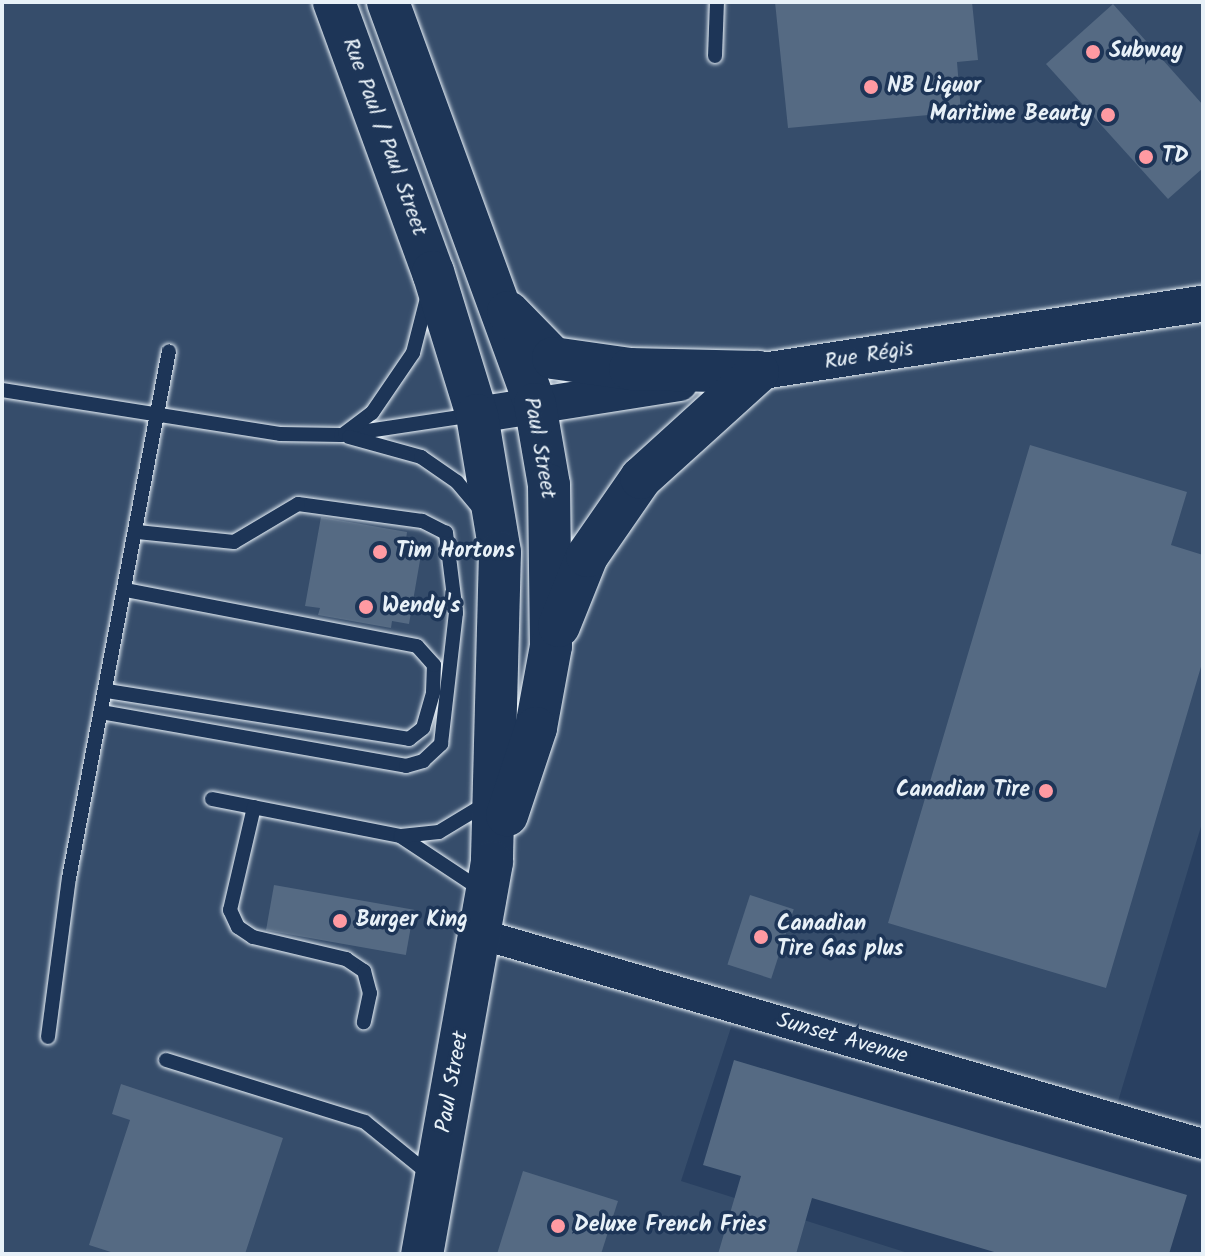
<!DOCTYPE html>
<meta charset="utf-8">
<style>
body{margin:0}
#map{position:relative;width:1205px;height:1256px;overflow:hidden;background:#294061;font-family:Kalam,sans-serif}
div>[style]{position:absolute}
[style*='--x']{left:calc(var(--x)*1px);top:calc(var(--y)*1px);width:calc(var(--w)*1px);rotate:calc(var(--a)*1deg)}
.built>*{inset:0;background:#364d6b}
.building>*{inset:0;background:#556a83;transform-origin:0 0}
.roads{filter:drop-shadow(0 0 2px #e8f1f8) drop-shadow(0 0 2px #e8f1f8)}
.service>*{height:14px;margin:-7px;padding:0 7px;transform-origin:7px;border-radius:7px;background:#1d3557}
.minor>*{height:30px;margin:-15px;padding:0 15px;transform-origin:15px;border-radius:15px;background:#1d3557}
.tertiary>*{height:36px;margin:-18px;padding:0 18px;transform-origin:18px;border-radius:18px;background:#1d3557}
.secondary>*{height:42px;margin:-21px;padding:0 21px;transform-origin:21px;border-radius:21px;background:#1d3557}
.dots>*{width:22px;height:22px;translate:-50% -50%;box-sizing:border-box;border:4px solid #1d3557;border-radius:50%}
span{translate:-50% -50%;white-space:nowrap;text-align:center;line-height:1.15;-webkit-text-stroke:7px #1d3557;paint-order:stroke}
.poi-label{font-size:22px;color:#e8f1f8;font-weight:700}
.left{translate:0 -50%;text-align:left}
.right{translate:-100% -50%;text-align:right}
.street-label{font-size:22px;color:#e8f1f8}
.frame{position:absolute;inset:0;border:4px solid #e8f1f8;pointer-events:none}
</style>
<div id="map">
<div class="built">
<i style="clip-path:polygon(2px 2px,1203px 2px,1203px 820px,1113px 1118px,737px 1009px,681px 1181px,911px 1254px,2px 1254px)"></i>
</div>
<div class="building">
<i style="clip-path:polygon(775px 2px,972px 2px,978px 60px,957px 62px,961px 112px,788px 128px)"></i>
<i style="clip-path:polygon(1113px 4px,1203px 105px,1203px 168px,1168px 199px,1046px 64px)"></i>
<i style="clip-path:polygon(1030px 445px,1187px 492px,1171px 545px,1203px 555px,1203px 660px,1106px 988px,888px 923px)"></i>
<i style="clip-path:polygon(321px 517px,407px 532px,406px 540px,423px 543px,409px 624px,392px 621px,391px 628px,318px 615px,320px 608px,305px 606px)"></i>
<i style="left:274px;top:885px;width:142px;height:46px;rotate:10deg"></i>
<i style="left:750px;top:895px;width:46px;height:73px;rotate:18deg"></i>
<i style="clip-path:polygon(734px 1060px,1187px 1195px,1169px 1254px,1001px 1254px,812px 1198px,796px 1254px,718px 1254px,741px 1176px,703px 1165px)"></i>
<i style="clip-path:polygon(121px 1084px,283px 1138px,245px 1254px,117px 1254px,89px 1245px,130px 1120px,112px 1114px)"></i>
<i style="clip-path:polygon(523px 1171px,618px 1201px,601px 1254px,497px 1254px)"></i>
</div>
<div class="roads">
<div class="service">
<i style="--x:715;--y:56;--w:54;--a:-87.9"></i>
<i style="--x:2;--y:390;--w:281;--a:9"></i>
<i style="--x:280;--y:434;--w:61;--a:0.9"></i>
<i style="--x:341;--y:435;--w:134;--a:-8.6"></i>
<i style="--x:345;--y:433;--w:34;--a:-37"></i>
<i style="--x:372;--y:413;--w:73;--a:-55.7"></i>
<i style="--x:413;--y:353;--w:61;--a:-75.7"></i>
<i style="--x:349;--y:437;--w:75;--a:15.5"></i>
<i style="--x:421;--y:457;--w:44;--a:34.8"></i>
<i style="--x:457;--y:482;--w:38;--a:50"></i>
<i style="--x:107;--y:691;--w:306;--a:9"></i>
<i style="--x:409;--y:739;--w:18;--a:-38"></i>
<i style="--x:423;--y:728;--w:37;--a:-74"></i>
<i style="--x:433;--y:692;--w:27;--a:-88"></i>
<i style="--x:434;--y:665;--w:25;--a:-132"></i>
<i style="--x:417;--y:646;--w:296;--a:-169.1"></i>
<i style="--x:101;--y:712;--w:310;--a:10"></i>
<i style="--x:406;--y:766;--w:18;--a:-16"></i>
<i style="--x:423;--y:761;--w:25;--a:-43"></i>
<i style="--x:441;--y:744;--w:132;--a:-83.5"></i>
<i style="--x:456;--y:613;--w:81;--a:-97.1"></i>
<i style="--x:446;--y:533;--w:27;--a:-153"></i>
<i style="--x:422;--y:521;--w:125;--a:-172.2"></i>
<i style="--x:298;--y:504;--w:74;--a:149.3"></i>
<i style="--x:234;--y:542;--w:97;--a:-174.1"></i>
<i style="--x:212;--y:799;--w:192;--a:11.1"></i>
<i style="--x:400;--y:836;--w:96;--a:33.5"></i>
<i style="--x:254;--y:807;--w:106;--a:103.1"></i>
<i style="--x:230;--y:910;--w:19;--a:65"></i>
<i style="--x:238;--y:927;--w:18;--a:34"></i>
<i style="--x:253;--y:937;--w:96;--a:13.3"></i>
<i style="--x:346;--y:959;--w:22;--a:34"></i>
<i style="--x:364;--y:971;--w:23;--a:75"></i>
<i style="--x:370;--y:993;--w:30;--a:102"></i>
<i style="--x:401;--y:836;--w:38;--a:-6"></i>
<i style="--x:439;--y:832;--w:56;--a:-31.1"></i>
<i style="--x:48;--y:1037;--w:160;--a:-82.5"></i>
<i style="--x:69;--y:878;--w:536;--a:-79.26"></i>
<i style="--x:166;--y:1060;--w:208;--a:17.3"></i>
<i style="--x:365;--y:1122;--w:82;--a:39.1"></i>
</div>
<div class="minor">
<i style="--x:480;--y:934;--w:753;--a:16.2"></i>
</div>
<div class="tertiary">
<i style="--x:730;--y:376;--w:478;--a:-8.7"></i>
<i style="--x:477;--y:415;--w:205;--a:-9"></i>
</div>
<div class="secondary">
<i style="--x:334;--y:2;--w:288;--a:69.9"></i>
<i style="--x:433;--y:272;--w:150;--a:72.9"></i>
<i style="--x:477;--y:415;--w:139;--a:80.5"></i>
<i style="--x:500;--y:552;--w:310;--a:91.5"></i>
<i style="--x:492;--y:862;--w:398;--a:100.1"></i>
<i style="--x:388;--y:2;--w:428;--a:69.9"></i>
<i style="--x:535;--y:404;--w:82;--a:80.2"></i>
<i style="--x:549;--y:485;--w:161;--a:89.3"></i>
<i style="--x:551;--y:646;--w:83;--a:100.4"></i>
<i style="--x:536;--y:728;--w:92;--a:108.4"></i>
<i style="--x:508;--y:312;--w:64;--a:45.6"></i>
<i style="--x:553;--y:358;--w:78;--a:8.1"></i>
<i style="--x:630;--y:369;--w:128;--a:1.3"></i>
<i style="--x:559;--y:626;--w:75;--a:-68.2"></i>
<i style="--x:587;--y:556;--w:95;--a:-55.3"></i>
<i style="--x:641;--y:478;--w:158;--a:-42.2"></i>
</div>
</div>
<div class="dots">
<i style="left:1093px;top:52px;background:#ff9aa2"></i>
<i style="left:871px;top:87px;background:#ff9aa2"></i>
<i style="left:1108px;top:115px;background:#ff9aa2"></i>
<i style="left:1146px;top:157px;background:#ff9aa2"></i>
<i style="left:380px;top:552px;background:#ff9aa2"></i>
<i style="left:366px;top:607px;background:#ff9aa2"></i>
<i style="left:1046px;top:791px;background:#ff9aa2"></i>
<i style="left:340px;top:921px;background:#ff9aa2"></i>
<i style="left:761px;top:937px;background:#ff9aa2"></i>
<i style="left:558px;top:1226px;background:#ff9aa2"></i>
</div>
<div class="poi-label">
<span class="left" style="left:1109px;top:52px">Subway</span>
<span class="left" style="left:887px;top:87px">NB Liquor</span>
<span class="right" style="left:1092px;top:115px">Maritime Beauty</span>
<span class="left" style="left:1162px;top:157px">TD</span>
<span class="left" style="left:396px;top:552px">Tim Hortons</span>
<span class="left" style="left:382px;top:607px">Wendy's</span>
<span class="right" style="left:1030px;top:791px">Canadian Tire</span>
<span class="left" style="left:356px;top:921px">Burger King</span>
<span class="left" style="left:777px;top:937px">Canadian<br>Tire Gas plus</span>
<span class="left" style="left:574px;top:1226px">Deluxe French Fries</span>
</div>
<div class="street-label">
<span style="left:384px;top:137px;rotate:70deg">Rue Paul / Paul Street</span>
<span style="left:869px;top:356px;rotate:-9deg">Rue Régis</span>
<span style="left:539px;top:448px;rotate:80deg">Paul Street</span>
<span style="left:842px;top:1039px;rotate:16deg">Sunset Avenue</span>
<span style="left:453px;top:1082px;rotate:-80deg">Paul Street</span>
</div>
<div class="frame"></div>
</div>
